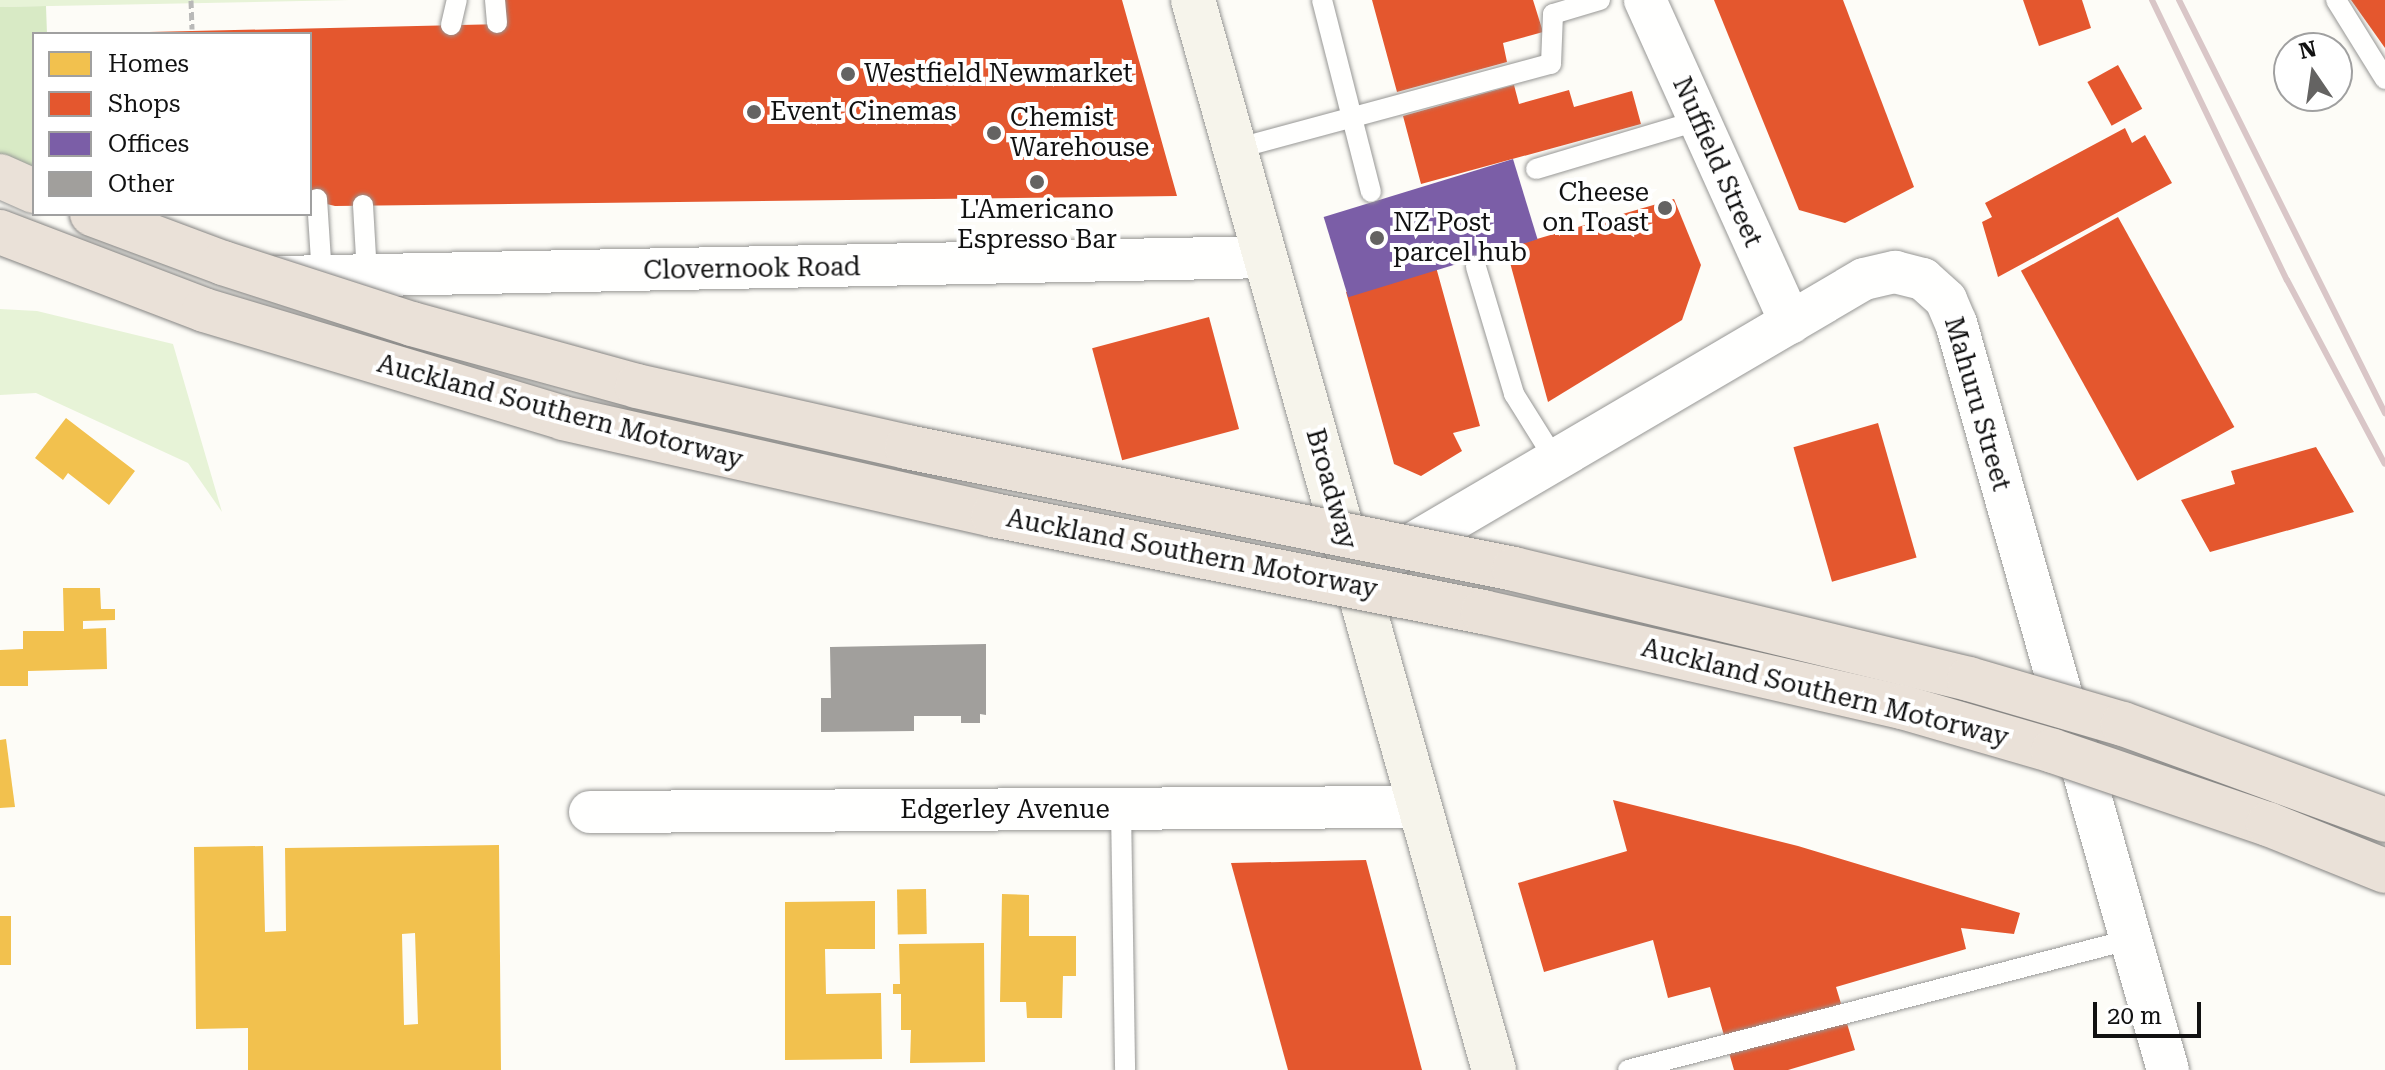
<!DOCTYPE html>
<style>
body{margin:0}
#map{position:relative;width:2385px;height:1070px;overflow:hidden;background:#fdfcf7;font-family:"Roboto Serif",serif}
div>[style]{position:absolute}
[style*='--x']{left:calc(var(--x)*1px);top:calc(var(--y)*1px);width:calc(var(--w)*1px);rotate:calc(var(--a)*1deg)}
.green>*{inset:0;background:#e7f3d7}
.forest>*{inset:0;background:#d8eac5}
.homes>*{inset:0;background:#f2c14e;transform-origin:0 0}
.shops>*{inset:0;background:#e4572e;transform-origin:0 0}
.offices>*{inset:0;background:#7b5ea7;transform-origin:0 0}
.building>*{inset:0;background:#a19f9c}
.path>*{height:5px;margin-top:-2.5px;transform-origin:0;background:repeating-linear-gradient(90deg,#b9b9b8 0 8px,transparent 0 12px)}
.roads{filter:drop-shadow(0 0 2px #979795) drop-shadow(0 0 2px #979795)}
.service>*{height:20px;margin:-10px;padding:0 10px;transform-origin:10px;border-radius:10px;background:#fffffe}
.minor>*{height:42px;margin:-21px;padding:0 21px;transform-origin:21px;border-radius:21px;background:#fffffe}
.secondary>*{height:44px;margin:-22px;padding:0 22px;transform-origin:22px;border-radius:22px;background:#f6f4eb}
.motorway>*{height:44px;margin:-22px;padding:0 22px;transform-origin:22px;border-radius:22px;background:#eae1d8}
.rail>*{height:6px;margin:-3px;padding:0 3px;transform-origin:3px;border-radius:3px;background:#d9c6c7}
.bridges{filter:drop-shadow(0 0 2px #858482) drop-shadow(0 0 2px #858482)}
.motorway-bridge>*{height:44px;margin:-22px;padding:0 22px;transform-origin:22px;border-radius:22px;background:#eae1d8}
.dots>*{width:22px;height:22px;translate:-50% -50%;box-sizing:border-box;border:4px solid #fff;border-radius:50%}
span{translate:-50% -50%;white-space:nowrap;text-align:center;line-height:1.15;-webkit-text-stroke:8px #fff;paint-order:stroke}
.poi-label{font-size:26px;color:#111}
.left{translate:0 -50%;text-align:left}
.right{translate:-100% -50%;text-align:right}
.street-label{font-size:26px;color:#111}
.legend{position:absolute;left:32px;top:32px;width:280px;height:184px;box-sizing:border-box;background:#fff;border:2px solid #a0a0a0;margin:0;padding:10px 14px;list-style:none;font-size:24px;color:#111}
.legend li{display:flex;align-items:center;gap:16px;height:40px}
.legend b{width:40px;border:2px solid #a0a0a0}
.north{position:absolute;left:2273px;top:32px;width:80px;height:80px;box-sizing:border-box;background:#fff;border:2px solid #a0a0a0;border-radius:50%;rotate:347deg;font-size:22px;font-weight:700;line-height:32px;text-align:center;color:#111}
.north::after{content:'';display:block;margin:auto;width:28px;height:36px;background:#646362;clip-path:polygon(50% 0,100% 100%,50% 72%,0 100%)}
.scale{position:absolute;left:2093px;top:1002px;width:108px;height:36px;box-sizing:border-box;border:4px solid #111;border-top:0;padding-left:10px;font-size:24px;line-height:28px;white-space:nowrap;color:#111;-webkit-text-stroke:6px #fff;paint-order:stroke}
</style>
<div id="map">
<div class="green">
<i style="clip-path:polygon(0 0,350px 0,0 7px)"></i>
<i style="clip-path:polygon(0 309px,37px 311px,173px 344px,222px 512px,188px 463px,36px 393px,0 395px)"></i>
</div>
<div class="forest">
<i style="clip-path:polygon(46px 6px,47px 34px,34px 34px,34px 196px,0 180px,0 7px)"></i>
</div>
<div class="homes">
<i style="clip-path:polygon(66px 418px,135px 471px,109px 505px,68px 473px,63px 480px,35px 458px)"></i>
<i style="clip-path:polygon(63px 588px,100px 588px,101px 609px,115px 609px,115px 620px,83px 621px,83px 629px,106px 628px,107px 669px,28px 671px,28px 686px,0 686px,0 650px,23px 649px,23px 631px,64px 631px)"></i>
<i style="clip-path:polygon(6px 739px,15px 807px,0 808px,0 740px)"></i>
<i style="clip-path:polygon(evenodd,499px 845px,501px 1070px,248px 1070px,248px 1028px,196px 1029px,194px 847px,263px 846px,265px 932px,286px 931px,285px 848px,499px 845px,415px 933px,418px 1024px,404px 1025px,402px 934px,415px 933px)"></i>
<i style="left:926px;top:889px;width:45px;height:29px;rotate:89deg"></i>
<i style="clip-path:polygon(1002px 894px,1029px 895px,1029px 936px,1076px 936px,1076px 976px,1063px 976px,1062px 1018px,1027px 1018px,1026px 1002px,1000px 1002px)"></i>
<i style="clip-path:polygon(875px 901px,875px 949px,825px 949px,826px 994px,881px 993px,882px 1059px,785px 1060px,785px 902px)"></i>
<i style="left:11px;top:916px;width:49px;height:11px;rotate:90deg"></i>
<i style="clip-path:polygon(984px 943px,985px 1062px,910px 1063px,911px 1030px,901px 1030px,901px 994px,893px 994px,893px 984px,900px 984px,899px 944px)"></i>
</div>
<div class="shops">
<i style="clip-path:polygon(503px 0,1122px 0,1177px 196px,335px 206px,310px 200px,310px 34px,106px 33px,504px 24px)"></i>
<i style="clip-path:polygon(1372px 0,1533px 0,1543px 32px,1503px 43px,1507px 62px,1397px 92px)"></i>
<i style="clip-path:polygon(1714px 0,1843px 0,1914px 187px,1845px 223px,1799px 210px)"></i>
<i style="clip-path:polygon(2023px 0,2082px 0,2091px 28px,2039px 46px)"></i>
<i style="clip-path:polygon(2351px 0,2385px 0,2385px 48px)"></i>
<i style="left:2118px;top:65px;width:50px;height:35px;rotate:61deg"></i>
<i style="clip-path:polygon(1514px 85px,1519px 104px,1569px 90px,1574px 107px,1632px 91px,1641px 124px,1421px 184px,1403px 116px)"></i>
<i style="clip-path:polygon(2125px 128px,2132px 143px,2145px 135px,2172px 183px,1998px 277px,1982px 222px,1992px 217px,1985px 203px)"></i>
<i style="clip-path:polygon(1674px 199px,1701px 265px,1682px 320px,1548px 402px,1506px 248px)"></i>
<i style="left:2118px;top:217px;width:240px;height:111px;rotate:61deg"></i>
<i style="clip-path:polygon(1436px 267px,1480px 426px,1453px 433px,1462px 451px,1421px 476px,1394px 464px,1346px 292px)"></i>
<i style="left:1209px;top:317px;width:116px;height:121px;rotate:75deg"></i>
<i style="left:1878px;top:423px;width:140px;height:88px;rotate:74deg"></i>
<i style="clip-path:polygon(2316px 447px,2354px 512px,2210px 552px,2181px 500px,2235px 484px,2231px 471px)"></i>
<i style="clip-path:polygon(1613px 800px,1798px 846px,2020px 913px,2014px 934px,1961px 928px,1966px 949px,1836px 987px,1855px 1050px,1788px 1070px,1734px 1070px,1710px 987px,1668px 998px,1653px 940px,1544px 972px,1518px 883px,1627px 851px)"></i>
<i style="clip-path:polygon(1366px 860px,1422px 1070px,1288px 1070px,1231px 863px)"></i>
</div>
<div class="offices">
<i style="left:1513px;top:159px;width:84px;height:198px;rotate:73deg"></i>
</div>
<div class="building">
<i style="clip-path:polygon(986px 644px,986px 715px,980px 714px,980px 723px,961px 723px,961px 716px,914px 716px,914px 731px,821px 732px,821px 698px,831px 698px,830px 647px)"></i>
</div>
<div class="path">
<i style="--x:191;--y:0;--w:29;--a:88"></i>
</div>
<div class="roads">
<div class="service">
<i style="--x:495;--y:0;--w:23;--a:85"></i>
<i style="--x:1322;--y:0;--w:198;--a:75.7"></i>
<i style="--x:2336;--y:0;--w:93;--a:58.2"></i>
<i style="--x:451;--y:25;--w:26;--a:-77"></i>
<i style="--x:1235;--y:149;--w:327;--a:-15.1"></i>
<i style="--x:1551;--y:64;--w:50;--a:-87.7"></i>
<i style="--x:1553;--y:14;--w:49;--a:-16.6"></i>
<i style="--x:1536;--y:169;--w:168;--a:-16.6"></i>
<i style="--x:317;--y:199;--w:77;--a:86.3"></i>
<i style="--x:363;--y:205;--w:70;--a:86.7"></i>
<i style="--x:1476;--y:267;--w:133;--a:73.3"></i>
<i style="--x:1514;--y:394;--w:75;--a:58"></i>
<i style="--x:1121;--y:809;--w:261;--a:89.1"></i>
<i style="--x:1628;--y:1070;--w:517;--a:-14.57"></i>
</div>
<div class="minor">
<i style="--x:1645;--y:0;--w:354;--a:65.7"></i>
<i style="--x:280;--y:277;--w:985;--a:-1.16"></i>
<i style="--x:1356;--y:577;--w:589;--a:-30.4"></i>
<i style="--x:1864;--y:279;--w:32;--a:-13"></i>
<i style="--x:1895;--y:272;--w:29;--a:14"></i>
<i style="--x:1923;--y:279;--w:31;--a:42"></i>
<i style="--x:1946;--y:300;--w:25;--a:67"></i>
<i style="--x:1956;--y:323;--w:777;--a:74.16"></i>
<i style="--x:590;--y:812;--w:829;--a:-0.35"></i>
</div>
<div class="secondary">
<i style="--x:1193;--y:0;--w:1112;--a:74.29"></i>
</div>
<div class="motorway">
<i style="--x:0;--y:176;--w:37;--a:24"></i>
</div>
</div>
<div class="rail">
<i style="--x:2152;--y:0;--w:311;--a:64.3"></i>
<i style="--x:2287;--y:280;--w:208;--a:62"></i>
<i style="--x:2179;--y:0;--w:462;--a:63.5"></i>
</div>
<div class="bridges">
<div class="motorway-bridge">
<i style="--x:92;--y:214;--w:140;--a:20.5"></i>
<i style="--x:223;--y:263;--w:199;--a:17.9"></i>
<i style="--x:412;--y:324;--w:233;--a:15.4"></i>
<i style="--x:637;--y:386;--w:277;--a:12.7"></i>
<i style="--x:907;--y:447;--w:619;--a:11.36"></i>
<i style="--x:1514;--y:569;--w:468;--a:13.6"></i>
<i style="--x:1969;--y:679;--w:160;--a:16.3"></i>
<i style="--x:2123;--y:724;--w:279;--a:20.1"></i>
<i style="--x:0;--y:232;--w:218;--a:20.9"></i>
<i style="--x:204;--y:310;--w:375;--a:16.7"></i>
<i style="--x:563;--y:418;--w:441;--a:12.7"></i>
<i style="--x:993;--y:515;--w:500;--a:11.2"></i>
<i style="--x:1483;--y:612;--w:430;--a:12.8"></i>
<i style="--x:1902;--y:707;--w:157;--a:16.2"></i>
<i style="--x:2053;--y:751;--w:227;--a:18.8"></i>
<i style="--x:2268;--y:824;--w:126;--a:21.9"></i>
</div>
</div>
<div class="dots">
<i style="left:848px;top:74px;background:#646362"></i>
<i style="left:754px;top:112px;background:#646362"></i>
<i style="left:994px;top:133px;background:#646362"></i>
<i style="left:1037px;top:182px;background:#646362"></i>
<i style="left:1665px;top:208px;background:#646362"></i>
<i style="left:1377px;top:238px;background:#646362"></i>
</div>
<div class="poi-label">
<span class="left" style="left:864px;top:74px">Westfield Newmarket</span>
<span class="left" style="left:770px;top:112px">Event Cinemas</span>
<span class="left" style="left:1010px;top:133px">Chemist<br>Warehouse</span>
<span class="right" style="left:1649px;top:208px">Cheese<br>on Toast</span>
<span style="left:1037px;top:225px">L'Americano<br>Espresso Bar</span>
<span class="left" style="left:1393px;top:238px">NZ Post<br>parcel hub</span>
</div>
<div class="street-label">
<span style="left:1717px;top:162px;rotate:66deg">Nuffield Street</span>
<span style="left:752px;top:269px;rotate:-1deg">Clovernook Road</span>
<span style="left:1977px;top:404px;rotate:74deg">Mahuru Street</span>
<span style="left:560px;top:412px;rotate:15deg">Auckland Southern Motorway</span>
<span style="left:1331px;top:489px;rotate:74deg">Broadway</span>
<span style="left:1192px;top:554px;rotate:11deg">Auckland Southern Motorway</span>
<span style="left:1825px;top:693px;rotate:14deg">Auckland Southern Motorway</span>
<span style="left:1005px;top:810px">Edgerley Avenue</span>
</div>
<ul class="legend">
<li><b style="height:22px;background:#f2c14e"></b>Homes</li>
<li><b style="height:22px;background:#e4572e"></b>Shops</li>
<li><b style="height:22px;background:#7b5ea7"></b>Offices</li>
<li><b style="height:22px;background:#a19f9c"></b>Other</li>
</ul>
<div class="north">N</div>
<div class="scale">20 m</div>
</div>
